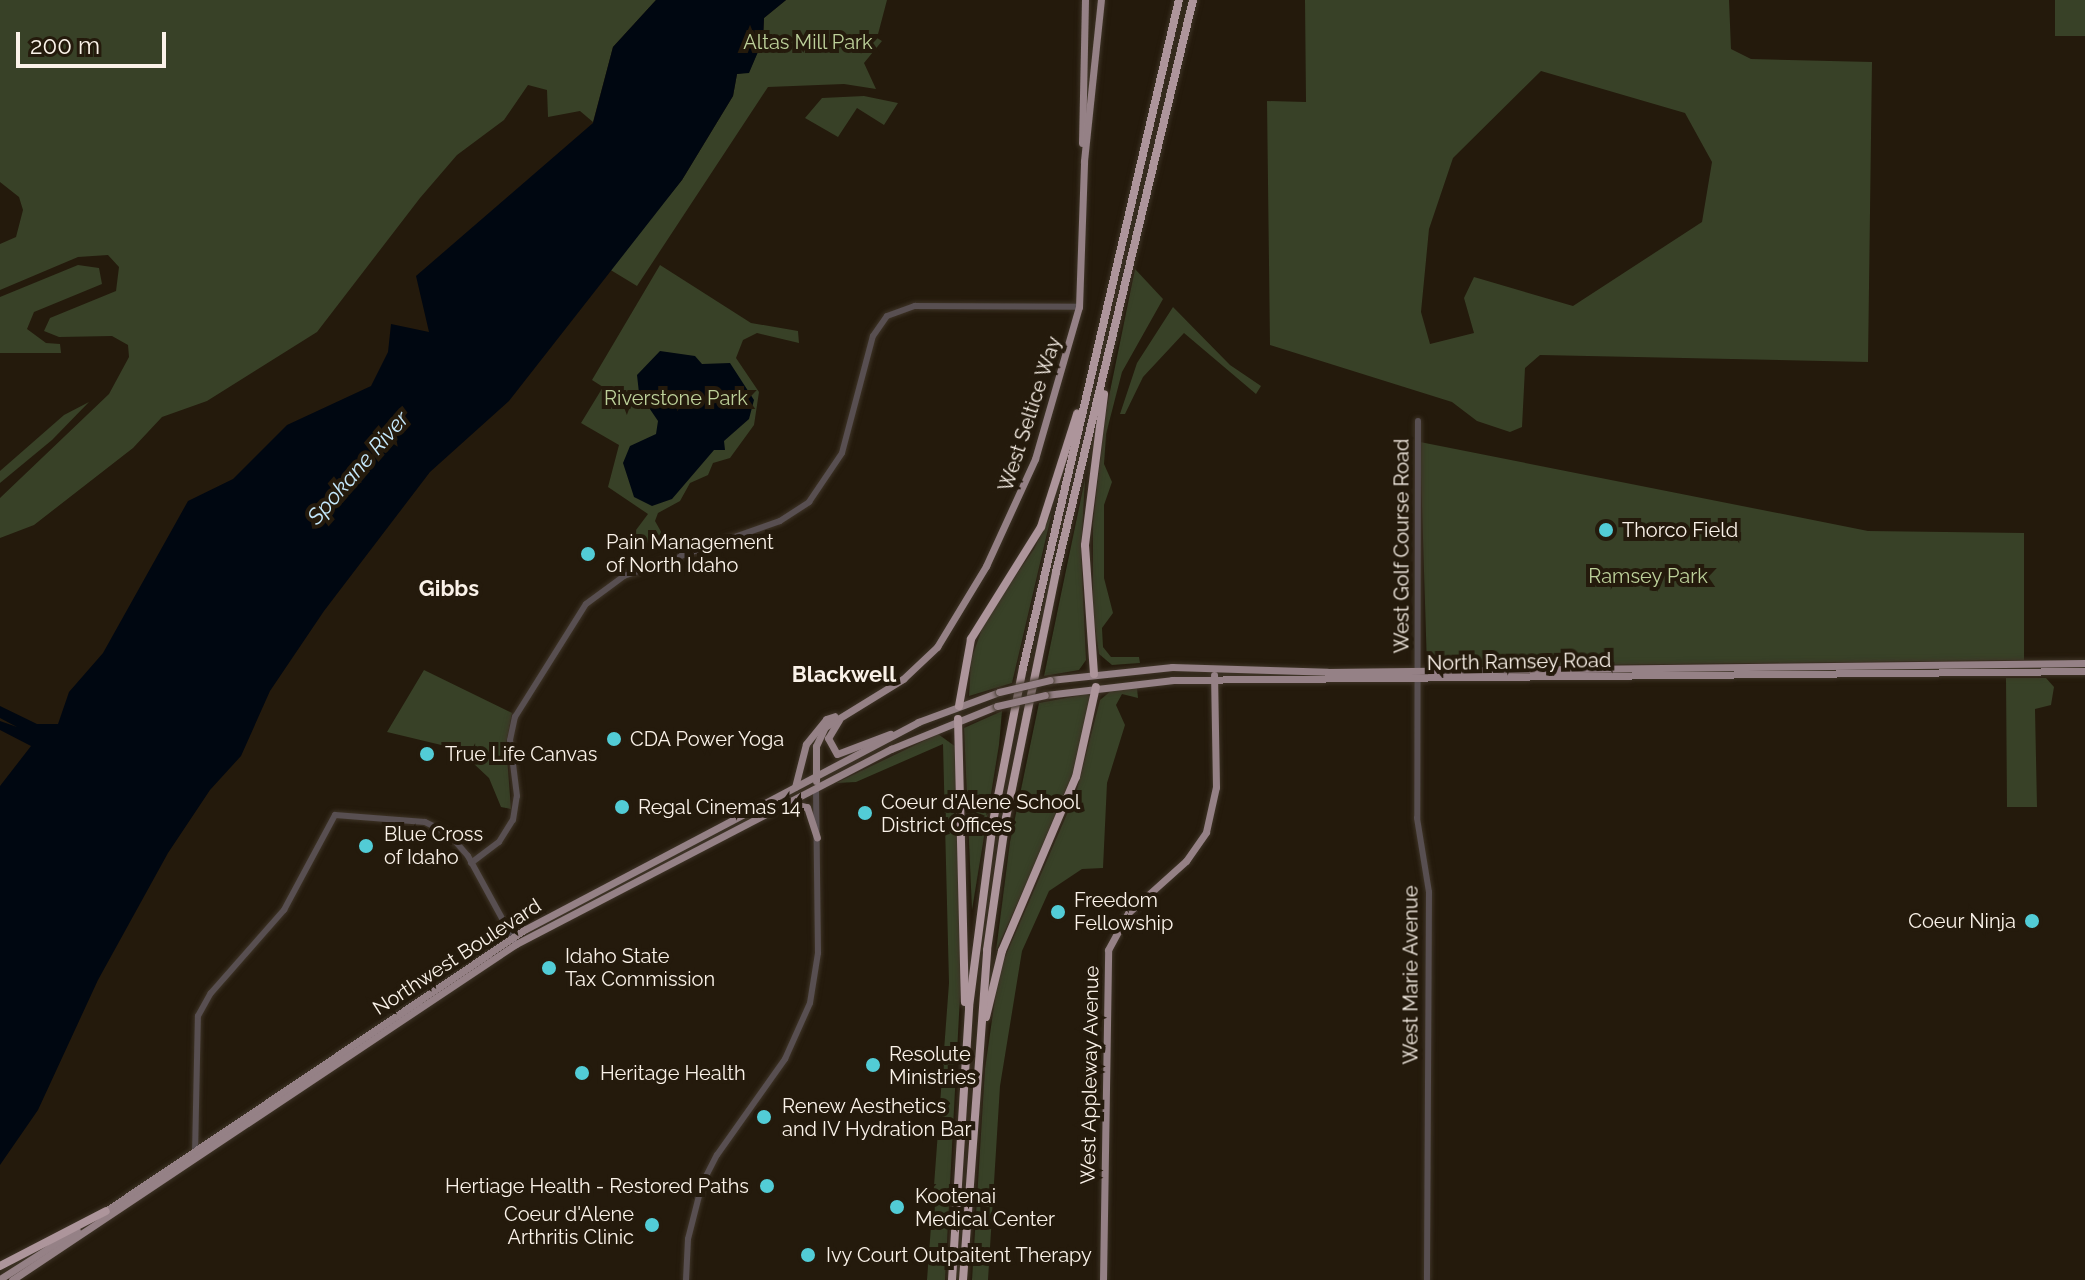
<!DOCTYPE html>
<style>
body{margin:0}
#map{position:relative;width:2085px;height:1280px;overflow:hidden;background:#241a0c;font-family:Raleway,sans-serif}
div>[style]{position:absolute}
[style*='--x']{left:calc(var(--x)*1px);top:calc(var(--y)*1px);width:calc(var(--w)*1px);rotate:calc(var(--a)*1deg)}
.green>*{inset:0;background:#384127;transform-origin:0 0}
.water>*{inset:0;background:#000711}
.roads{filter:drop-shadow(0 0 2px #3e3427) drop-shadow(0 0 2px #3e3427)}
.minor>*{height:6px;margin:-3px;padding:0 3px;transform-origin:3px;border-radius:3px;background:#584f51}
.major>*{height:7px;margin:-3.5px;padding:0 3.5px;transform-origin:3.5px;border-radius:3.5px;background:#958186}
.highway>*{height:8px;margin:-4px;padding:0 4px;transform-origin:4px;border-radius:4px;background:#ad959b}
.bridges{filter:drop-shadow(0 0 2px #3e3427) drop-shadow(0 0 2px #3e3427)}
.major-bridge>*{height:7px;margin:-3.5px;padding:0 3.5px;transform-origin:3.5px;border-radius:3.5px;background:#958186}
.dots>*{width:22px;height:22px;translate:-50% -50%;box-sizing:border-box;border:4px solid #241a0c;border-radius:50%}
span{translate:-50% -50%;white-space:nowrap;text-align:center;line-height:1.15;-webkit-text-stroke:8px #241a0c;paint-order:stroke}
.park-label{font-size:20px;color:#bdd19a}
.street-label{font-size:20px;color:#faf2e9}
.poi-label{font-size:20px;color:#faf2e9}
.left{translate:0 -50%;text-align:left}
.right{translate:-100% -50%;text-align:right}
.water-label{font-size:22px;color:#c5e9fd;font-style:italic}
.neighbourhood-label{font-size:22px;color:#faf2e9;font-weight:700}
.scale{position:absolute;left:16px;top:32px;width:150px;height:36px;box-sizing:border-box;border:4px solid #faf2e9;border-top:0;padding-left:10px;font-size:24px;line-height:28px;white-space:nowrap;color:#faf2e9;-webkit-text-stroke:6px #241a0c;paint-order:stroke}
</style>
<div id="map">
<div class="green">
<i style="clip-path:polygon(0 0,656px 0,613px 47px,593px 122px,580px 111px,548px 117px,547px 90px,528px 85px,504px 120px,457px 155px,420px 198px,317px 332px,207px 401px,162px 417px,133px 448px,34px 525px,0 538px,0 498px,109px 394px,129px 357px,128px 345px,112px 336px,59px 337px,44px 331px,50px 318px,116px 291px,119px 267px,108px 255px,78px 257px,0 290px,0 244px,16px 237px,23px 210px,19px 197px,0 182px)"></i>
<i style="clip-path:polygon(786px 0,887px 0,877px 38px,882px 41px,864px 63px,876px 89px,844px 84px,768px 87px,637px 286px,609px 269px,682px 180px,733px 96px,737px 74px,749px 72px,763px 40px,764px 18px)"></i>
<i style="clip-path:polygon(evenodd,1305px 0,1729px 0,1731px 49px,1751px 59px,1872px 62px,1868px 362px,1540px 355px,1525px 368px,1522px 427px,1510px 432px,1477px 421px,1452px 402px,1270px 345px,1267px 101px,1306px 102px,1305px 0,1541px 71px,1685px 113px,1712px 162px,1702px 222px,1573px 306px,1474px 277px,1464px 298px,1474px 333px,1430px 344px,1421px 312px,1429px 229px,1453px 158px,1541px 71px)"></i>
<i style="left:2055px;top:0;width:30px;height:36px"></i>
<i style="clip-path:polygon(864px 96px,898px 103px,884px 125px,857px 108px,838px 137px,805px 118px,822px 98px)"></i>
<i style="clip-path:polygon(78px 265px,99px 268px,102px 284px,34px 312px,27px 329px,46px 343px,60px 344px,61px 353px,0 353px,0 297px)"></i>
<i style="clip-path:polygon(660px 265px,751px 323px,798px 331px,799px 343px,757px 333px,743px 340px,736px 358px,759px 392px,754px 425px,730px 458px,713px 463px,708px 475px,690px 483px,680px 501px,658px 513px,655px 521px,664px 537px,648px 543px,633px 534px,648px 514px,608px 487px,619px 445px,581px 423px,603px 387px,592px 380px)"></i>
<i style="clip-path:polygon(1135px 269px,1163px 299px,1122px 372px,1106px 434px,1104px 464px,1112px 482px,1104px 505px,1104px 578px,1113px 613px,1102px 628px,1103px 647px,1111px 657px,1139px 657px,1140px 663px,1112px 665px,1099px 654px,1093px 613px,1093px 523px,1105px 416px)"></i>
<i style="clip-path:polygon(1173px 307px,1230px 365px,1261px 386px,1256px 394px,1184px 333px,1143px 377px,1125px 414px,1120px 414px,1137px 363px)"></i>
<i style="clip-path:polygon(89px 402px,52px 440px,0 483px,0 471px,64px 415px)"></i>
<i style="clip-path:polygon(1420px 442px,1868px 531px,2024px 533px,2024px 660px,1427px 667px)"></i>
<i style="clip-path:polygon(1085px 479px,1081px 552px,1086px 660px,1079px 670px,1044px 676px)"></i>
<i style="clip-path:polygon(1052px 512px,1012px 683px,969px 696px,971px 660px,985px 620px,1034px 549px)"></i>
<i style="clip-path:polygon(424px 670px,512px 713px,506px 744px,511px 809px,501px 807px,489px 778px,458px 749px,387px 732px)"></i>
<i style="clip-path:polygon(2006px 678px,2046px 678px,2054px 687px,2051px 705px,2035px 709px,2037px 807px,2007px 807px)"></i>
<i style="clip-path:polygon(1137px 688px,1138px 698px,1122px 694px,1116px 705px,1125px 725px,1107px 783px,1103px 868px,1082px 869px,1049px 891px,1022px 951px,1000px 1086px,988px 1280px,972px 1280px,985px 1069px,999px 971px,1076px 793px,1100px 700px,1112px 690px)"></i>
<i style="clip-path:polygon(1087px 694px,1091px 697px,1071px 784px,996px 951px,1010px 842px,1039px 703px)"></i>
<i style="clip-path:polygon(1002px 711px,999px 745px,972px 910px,964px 728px)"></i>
<i style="clip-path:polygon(938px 734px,956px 747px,963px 939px,945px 1280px,927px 1280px,949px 983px,943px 744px,856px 782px,836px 783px)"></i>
</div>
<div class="water">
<i style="clip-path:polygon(656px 0,786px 0,764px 18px,763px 40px,749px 73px,737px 74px,733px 96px,682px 180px,509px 401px,430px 472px,324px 611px,270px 691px,241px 756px,210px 790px,168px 853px,98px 980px,38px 1110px,0 1165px,0 786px,31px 746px,0 730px,0 721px,17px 727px,0 718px,0 706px,37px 724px,58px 724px,69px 692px,103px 653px,188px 501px,233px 479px,287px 425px,371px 386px,388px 352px,391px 324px,429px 332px,416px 276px,593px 123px,613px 47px)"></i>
<i style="clip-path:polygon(660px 351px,695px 356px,702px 364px,730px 363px,754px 400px,749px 419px,724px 441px,725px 450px,714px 450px,672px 499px,652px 506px,634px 497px,623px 463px,630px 446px,656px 434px,658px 421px,639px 393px,637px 375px)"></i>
</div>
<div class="roads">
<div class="minor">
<i style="--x:1418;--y:421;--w:397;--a:90.1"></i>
<i style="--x:1417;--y:818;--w:75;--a:80.8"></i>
<i style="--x:1429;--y:892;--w:388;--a:90.3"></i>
<i style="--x:471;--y:863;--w:35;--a:-37"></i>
<i style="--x:499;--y:842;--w:26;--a:-58"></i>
<i style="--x:513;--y:820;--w:24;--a:-81"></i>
<i style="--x:517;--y:796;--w:56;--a:-97.1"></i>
<i style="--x:510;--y:740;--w:24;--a:-78"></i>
<i style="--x:515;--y:717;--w:133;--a:-57.9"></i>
<i style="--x:586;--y:604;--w:47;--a:-36.4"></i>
<i style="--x:624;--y:576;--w:165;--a:-19.4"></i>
<i style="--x:780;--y:521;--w:35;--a:-33"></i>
<i style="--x:809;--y:502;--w:59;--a:-56"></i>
<i style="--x:842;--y:453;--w:121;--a:-75.2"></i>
<i style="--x:873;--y:336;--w:24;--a:-55"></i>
<i style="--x:887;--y:316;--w:30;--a:-20"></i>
<i style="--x:915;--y:306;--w:164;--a:0.3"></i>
<i style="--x:195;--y:1155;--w:139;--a:-88.8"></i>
<i style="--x:198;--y:1016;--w:26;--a:-61"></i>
<i style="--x:211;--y:993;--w:111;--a:-48.7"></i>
<i style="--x:284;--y:910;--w:108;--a:-61.8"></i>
<i style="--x:335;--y:815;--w:90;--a:4.4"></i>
<i style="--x:425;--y:822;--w:25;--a:26"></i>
<i style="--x:448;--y:833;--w:30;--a:49"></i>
<i style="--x:468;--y:856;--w:100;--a:61.4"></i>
<i style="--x:686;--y:1280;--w:41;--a:-87.2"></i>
<i style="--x:688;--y:1239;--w:57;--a:-75.7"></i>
<i style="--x:702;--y:1184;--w:33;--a:-63"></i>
<i style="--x:717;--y:1155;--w:118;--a:-54.7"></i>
<i style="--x:785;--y:1059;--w:61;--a:-65.9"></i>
<i style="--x:810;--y:1003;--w:51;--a:-80.9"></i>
<i style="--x:818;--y:953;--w:164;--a:-90.7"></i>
</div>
<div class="major">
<i style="--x:1082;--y:143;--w:143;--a:-88.8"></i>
<i style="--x:1050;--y:680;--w:123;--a:-6.1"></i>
<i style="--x:1172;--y:667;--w:155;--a:1.8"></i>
<i style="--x:1327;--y:672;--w:758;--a:-0.68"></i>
<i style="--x:1045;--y:695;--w:128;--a:-6.7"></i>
<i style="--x:1172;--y:680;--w:913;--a:-0.56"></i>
<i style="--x:839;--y:720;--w:21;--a:121"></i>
<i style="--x:828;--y:738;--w:18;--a:61"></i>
<i style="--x:837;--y:754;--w:57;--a:-20.7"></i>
<i style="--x:816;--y:781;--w:35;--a:-90"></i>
<i style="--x:816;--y:746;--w:21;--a:-65"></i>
<i style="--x:825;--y:727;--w:92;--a:-31.6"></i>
<i style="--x:903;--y:679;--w:47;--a:-43.3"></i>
<i style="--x:937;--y:647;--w:95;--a:-58.8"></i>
<i style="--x:986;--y:566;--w:118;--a:-65.4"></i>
<i style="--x:1035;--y:459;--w:158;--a:-73.9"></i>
<i style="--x:1079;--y:307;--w:146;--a:-88"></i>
<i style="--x:1084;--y:161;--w:162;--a:-84"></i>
<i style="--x:795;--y:787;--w:44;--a:-75.7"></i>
<i style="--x:806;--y:744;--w:32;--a:-51"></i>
<i style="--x:826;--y:719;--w:9;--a:-18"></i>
<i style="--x:789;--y:803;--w:18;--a:13"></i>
<i style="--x:807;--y:807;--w:32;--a:72"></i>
<i style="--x:104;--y:1212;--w:506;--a:-33.88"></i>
<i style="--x:524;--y:930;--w:446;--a:-27.8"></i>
<i style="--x:918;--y:722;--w:86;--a:-20.3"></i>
<i style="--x:0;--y:1279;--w:91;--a:-32.5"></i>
<i style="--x:12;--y:1280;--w:606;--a:-33.69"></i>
<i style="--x:516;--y:944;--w:423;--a:-27.5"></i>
<i style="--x:891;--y:749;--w:114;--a:-22.1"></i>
<i style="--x:1103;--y:1280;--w:330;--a:-89.1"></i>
<i style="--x:1108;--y:950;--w:42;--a:-61.6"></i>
<i style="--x:1128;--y:913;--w:78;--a:-41.9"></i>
<i style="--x:1186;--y:861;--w:35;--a:-55"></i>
<i style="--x:1206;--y:832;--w:46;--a:-77.5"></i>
<i style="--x:1216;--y:787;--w:112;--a:-91"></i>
</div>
<div class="highway">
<i style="--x:1094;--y:674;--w:129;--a:-94"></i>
<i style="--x:1085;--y:545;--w:152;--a:-82.8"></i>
<i style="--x:959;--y:706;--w:68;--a:-79.8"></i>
<i style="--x:971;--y:639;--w:132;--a:-58"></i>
<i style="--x:1041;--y:527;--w:119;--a:-72.3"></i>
<i style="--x:958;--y:719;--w:283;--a:88.6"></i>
<i style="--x:986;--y:1017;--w:68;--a:-76.4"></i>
<i style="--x:1002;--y:951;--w:189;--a:-67"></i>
<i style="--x:1076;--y:777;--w:92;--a:-77.5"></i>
<i style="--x:0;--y:1266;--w:119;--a:-27.4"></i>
<i style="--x:952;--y:1280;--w:274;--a:-86.4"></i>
<i style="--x:969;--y:1007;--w:187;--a:-82.6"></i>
<i style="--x:993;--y:822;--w:157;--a:-79"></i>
<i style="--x:1023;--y:668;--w:686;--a:-76.86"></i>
<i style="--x:963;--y:1280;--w:331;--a:-85.8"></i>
<i style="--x:987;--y:950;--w:133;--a:-81.8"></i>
<i style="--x:1006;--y:818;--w:251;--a:-78.5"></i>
<i style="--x:1056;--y:572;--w:588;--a:-76.53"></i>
</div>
</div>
<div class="bridges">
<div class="major-bridge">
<i style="--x:999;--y:692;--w:52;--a:-13.2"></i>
<i style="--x:997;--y:706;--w:49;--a:-12.9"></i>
</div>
</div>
<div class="dots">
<i style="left:1606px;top:530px;background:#52ccd6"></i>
<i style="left:588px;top:554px;background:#52ccd6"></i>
<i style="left:614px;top:739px;background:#52ccd6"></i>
<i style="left:427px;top:754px;background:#52ccd6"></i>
<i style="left:622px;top:807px;background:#52ccd6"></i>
<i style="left:865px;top:813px;background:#52ccd6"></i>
<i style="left:366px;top:846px;background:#52ccd6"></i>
<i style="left:1058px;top:912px;background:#52ccd6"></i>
<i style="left:2032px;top:921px;background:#52ccd6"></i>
<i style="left:549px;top:968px;background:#52ccd6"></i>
<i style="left:873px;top:1065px;background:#52ccd6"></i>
<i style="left:582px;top:1073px;background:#52ccd6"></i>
<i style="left:764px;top:1117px;background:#52ccd6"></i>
<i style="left:767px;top:1186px;background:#52ccd6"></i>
<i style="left:897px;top:1207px;background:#52ccd6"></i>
<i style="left:652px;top:1225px;background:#52ccd6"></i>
<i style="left:808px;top:1255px;background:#52ccd6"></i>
</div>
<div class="park-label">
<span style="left:808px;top:42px">Altas Mill Park</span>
<span style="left:676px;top:398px">Riverstone Park</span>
<span style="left:1648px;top:576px">Ramsey Park</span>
</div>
<div class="street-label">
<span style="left:1030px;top:414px;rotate:-72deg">West Seltice Way</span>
<span style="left:1402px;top:546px;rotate:-90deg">West Golf Course Road</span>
<span style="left:1519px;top:662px;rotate:-1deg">North Ramsey Road</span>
<span style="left:457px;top:957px;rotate:-33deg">Northwest Boulevard</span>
<span style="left:1411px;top:975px;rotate:-90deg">West Marie Avenue</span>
<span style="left:1090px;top:1075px;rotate:-89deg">West Appleway Avenue</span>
</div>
<div class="poi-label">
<span class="left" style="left:1622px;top:530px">Thorco Field</span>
<span class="left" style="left:606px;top:554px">Pain Management<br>of North Idaho</span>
<span class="left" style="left:630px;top:739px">CDA Power Yoga</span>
<span class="left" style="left:445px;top:754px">True Life Canvas</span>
<span class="left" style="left:881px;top:814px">Coeur d'Alene School<br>District Offices</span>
<span class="left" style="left:638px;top:807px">Regal Cinemas 14</span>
<span class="left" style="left:384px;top:846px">Blue Cross<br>of Idaho</span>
<span class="left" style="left:1074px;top:912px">Freedom<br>Fellowship</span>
<span class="right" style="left:2016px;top:921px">Coeur Ninja</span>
<span class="left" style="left:565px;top:968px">Idaho State<br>Tax Commission</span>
<span class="left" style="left:889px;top:1066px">Resolute<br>Ministries</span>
<span class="left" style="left:600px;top:1073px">Heritage Health</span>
<span class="left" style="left:782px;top:1118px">Renew Aesthetics<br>and IV Hydration Bar</span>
<span class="right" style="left:749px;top:1186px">Hertiage Health - Restored Paths</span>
<span class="left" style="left:915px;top:1208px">Kootenai<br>Medical Center</span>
<span class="right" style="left:634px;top:1226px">Coeur d'Alene<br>Arthritis Clinic</span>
<span class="left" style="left:826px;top:1255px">Ivy Court Outpaitent Therapy</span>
</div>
<div class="water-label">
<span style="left:358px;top:468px;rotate:-49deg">Spokane River</span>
</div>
<div class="neighbourhood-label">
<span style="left:449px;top:589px">Gibbs</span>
<span style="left:844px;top:675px">Blackwell</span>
</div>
<div class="scale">200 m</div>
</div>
